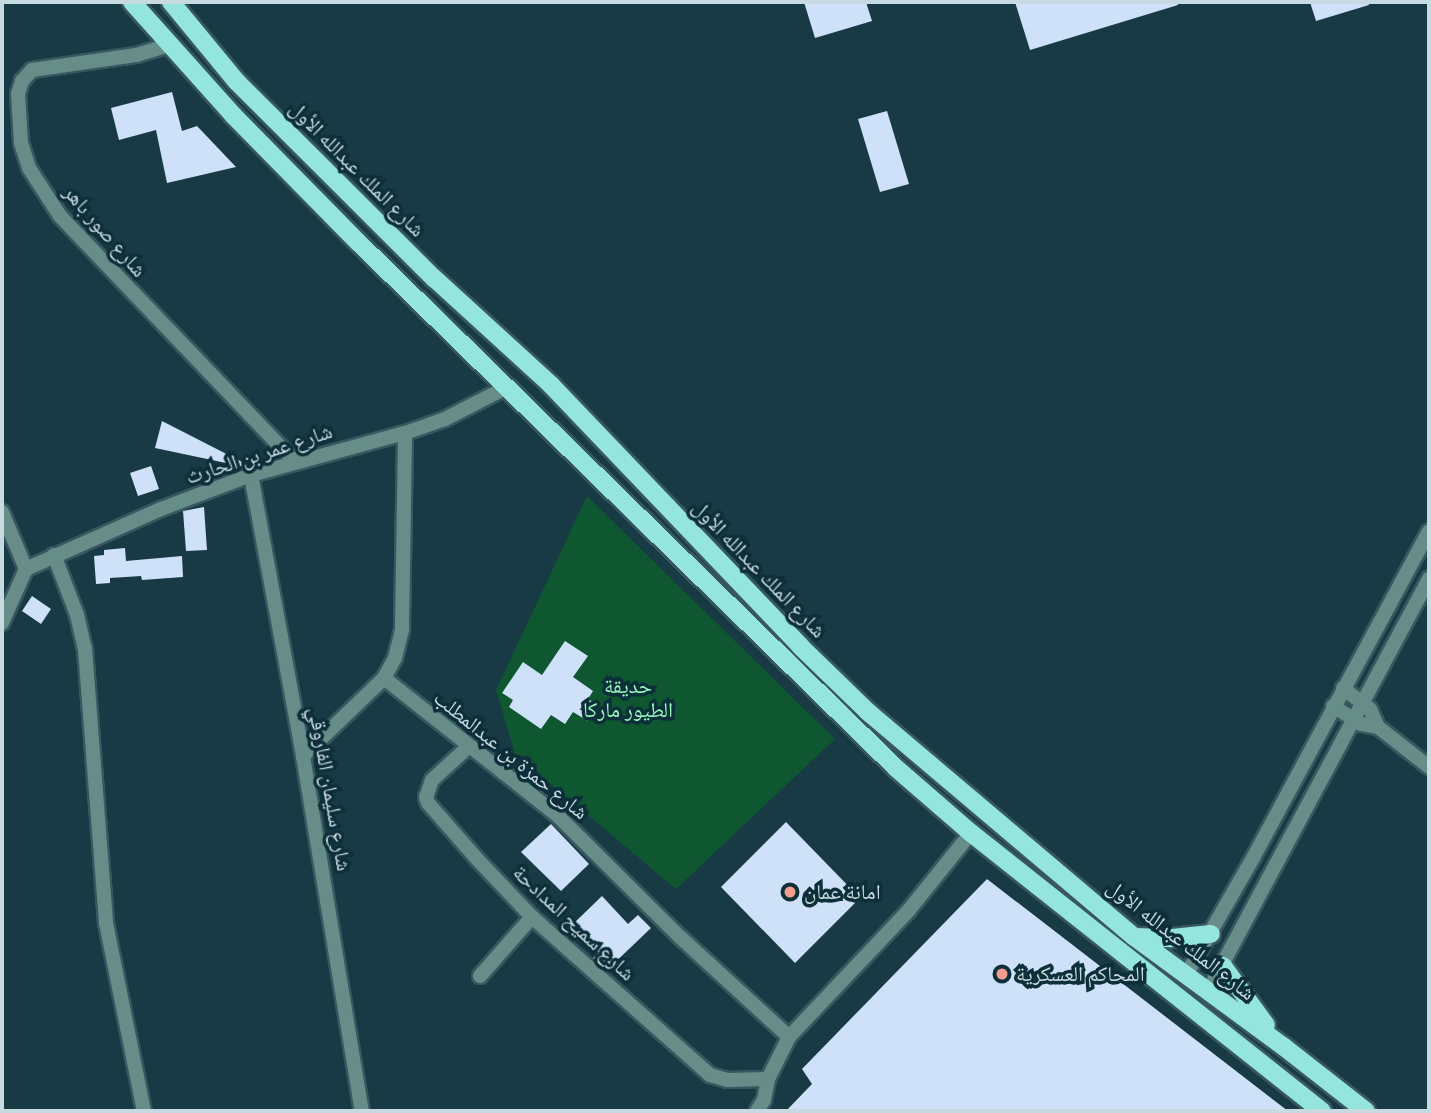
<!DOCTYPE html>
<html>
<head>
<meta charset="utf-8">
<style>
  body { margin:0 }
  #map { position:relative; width:1431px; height:1113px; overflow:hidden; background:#183a45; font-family:Signika,"Noto Naskh Arabic",sans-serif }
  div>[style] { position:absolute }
  .green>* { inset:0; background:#0e5731 }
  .building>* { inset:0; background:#cfe1f9 }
  .roads { filter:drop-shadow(2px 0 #385761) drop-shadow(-2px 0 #385761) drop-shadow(0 2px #385761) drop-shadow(0 -2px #385761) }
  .street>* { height:14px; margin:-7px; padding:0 7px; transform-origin:7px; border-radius:7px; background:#678d89 }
  .primary>* { height:18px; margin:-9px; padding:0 9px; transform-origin:9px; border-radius:9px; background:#94e5de }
  .dots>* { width:19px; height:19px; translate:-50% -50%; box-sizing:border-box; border:4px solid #0d2f3a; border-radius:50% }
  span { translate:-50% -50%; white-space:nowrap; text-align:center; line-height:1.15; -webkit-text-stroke:7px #0d2f3a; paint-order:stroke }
  .street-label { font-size:21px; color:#c8dae1 }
  .park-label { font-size:21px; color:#9bfabd }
  .poi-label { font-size:21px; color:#c8dae1 }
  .left { translate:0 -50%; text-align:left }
  .frame { position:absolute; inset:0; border:4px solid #c8dae1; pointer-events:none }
</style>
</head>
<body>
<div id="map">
  <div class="green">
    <div style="clip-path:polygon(587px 496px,835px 739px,676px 889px,515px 754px,496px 690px)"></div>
  </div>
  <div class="building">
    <div style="clip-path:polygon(804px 2px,866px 2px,872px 21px,815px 38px)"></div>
    <div style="clip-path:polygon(1015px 2px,1177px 2px,1178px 5px,1030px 50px)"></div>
    <div style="clip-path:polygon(1310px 2px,1368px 2px,1369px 5px,1316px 21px)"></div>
    <div style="clip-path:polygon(172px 92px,182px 131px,197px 126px,236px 167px,167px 183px,156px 130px,119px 140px,111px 108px)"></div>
    <div style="clip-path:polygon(887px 111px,909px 184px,880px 192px,858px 119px)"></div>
    <div style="clip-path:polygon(162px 421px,246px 464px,245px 467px,155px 448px)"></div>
    <div style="clip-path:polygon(151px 466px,159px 489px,138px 496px,130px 473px)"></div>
    <div style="clip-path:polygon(204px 507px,207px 550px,186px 551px,183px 511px)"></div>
    <div style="clip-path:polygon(125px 548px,126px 561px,182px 556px,183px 577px,142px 580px,141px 576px,110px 578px,110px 583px,96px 584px,94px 556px,104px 555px,104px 550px)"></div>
    <div style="clip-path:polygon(32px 596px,51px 609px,41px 624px,22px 611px)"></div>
    <div style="clip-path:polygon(565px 641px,588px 656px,573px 677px,593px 691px,588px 699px,598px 706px,588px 721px,573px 712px,565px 724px,551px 715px,541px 729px,509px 707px,513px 700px,502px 693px,523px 662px,542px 675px)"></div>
    <div style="clip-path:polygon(786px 822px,860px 898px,795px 963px,721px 887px)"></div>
    <div style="clip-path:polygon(551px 824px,589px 864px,561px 891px,521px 852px)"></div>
    <div style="clip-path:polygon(987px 879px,1288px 1111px,786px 1111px,812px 1084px,802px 1069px)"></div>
    <div style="clip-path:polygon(602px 896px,628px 924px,638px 915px,651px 928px,607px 970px,593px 958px,599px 953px,572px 925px)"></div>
  </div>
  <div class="roads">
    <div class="street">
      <div style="left:169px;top:45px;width:34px;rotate:163deg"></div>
      <div style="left:136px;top:55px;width:105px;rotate:171.8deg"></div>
      <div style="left:32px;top:70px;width:15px;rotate:132deg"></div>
      <div style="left:22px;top:81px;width:14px;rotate:107deg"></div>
      <div style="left:18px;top:94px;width:49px;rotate:86.5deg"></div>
      <div style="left:21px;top:143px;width:26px;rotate:72deg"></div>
      <div style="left:29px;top:168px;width:57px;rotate:57.1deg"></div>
      <div style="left:60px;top:216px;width:340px;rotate:46.3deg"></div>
      <div style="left:251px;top:475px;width:286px;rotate:79.5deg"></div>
      <div style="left:303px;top:756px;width:360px;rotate:80.6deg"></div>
      <div style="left:2px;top:512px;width:62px;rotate:67.2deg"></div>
      <div style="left:26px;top:569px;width:59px;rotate:114deg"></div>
      <div style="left:54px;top:555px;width:64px;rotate:69deg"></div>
      <div style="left:77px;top:615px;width:35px;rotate:77deg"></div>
      <div style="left:85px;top:649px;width:275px;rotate:85.6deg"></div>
      <div style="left:106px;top:923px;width:192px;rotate:78.6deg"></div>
      <div style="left:26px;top:569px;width:148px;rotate:-24deg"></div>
      <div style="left:161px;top:509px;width:96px;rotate:-20.7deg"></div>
      <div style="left:251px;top:475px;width:160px;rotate:-15.3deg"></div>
      <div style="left:405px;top:433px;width:42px;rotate:-19.3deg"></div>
      <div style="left:445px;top:419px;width:70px;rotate:-27.3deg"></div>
      <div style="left:384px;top:678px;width:221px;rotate:38.4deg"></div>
      <div style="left:557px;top:815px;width:173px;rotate:44.8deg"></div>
      <div style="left:680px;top:937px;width:148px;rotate:42.5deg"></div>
      <div style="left:1343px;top:688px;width:34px;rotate:38deg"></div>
      <div style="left:1370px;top:709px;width:20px;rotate:66deg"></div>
      <div style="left:1333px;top:706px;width:33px;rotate:33deg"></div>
      <div style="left:1361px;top:724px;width:17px;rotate:10deg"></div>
      <div style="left:1378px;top:727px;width:65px;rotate:38.1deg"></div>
      <div style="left:468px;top:747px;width:49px;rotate:137.5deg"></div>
      <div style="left:432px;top:780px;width:18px;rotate:109deg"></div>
      <div style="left:426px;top:797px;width:6px;rotate:72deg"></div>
      <div style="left:428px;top:803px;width:74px;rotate:48.8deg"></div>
      <div style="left:477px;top:859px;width:80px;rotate:46.5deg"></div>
      <div style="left:532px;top:917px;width:238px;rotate:41.6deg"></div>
      <div style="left:710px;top:1075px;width:18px;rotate:16deg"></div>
      <div style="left:727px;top:1080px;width:41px;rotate:-1.4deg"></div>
      <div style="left:303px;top:756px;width:112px;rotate:-43.9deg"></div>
      <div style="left:384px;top:678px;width:23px;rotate:-61deg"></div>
      <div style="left:395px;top:658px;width:30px;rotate:-76deg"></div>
      <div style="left:402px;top:629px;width:196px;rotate:-89.1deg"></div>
      <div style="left:1186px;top:975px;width:135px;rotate:-60.2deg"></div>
      <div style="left:1253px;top:858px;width:371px;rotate:-61.7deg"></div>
      <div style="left:480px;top:976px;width:79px;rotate:-48.6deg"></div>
      <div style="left:1208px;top:991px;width:468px;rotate:-61.8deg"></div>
      <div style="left:757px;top:1111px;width:13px;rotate:-58deg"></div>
      <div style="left:764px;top:1100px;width:21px;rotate:-79deg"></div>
      <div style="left:768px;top:1079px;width:47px;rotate:-63.4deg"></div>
      <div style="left:789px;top:1037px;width:175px;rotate:-46.6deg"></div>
      <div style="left:909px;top:910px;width:99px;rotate:-51.2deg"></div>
    </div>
    <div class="primary">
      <div style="left:132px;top:2px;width:153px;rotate:48.2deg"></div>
      <div style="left:234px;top:116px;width:178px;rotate:45.5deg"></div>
      <div style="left:359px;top:243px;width:751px;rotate:44.35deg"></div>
      <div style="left:896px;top:768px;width:99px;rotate:40.9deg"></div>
      <div style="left:971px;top:833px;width:448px;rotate:38.4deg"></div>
      <div style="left:171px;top:2px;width:104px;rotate:50.5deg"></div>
      <div style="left:237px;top:82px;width:279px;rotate:44.9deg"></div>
      <div style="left:435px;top:279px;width:157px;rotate:42.4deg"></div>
      <div style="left:551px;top:385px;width:361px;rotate:46.3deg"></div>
      <div style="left:800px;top:646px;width:95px;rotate:44.1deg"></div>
      <div style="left:868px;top:712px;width:347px;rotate:40.2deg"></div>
      <div style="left:1133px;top:936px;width:187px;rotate:36.3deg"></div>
      <div style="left:1284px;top:1047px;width:104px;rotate:38deg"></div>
      <div style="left:1135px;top:937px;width:37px;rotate:2deg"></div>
      <div style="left:1172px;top:938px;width:39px;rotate:-6deg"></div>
      <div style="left:1223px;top:966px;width:73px;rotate:53.9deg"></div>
    </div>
  </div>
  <div class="dots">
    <div style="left:790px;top:892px;background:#f49d8d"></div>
    <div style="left:1002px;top:974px;background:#f49d8d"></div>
  </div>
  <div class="street-label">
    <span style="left:357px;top:169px;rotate:45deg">شارع الملك عبدالله الأول</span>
    <span style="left:105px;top:231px;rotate:49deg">شارع صور باهر</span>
    <span style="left:259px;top:454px;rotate:-18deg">شارع عمر بن الحارث</span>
    <span style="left:759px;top:569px;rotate:46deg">شارع الملك عبدالله الأول</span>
    <span style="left:511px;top:755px;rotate:39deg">شارع حمزة بن عبدالمطلب</span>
    <span style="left:330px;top:789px;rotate:80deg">شارع سليمان الفاروقي</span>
    <span style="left:574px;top:923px;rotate:43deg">شارع سميح المدادحة</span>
    <span style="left:1181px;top:940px;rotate:38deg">شارع الملك عبدالله الأول</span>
  </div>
  <div class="park-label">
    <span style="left:628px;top:698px">حديقة<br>الطيور ماركا</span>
  </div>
  <div class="poi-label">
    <span class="left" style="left:804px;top:892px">امانة عمان</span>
    <span class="left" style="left:1016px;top:974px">المحاكم العسكرية</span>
  </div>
  <div class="frame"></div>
</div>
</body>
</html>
